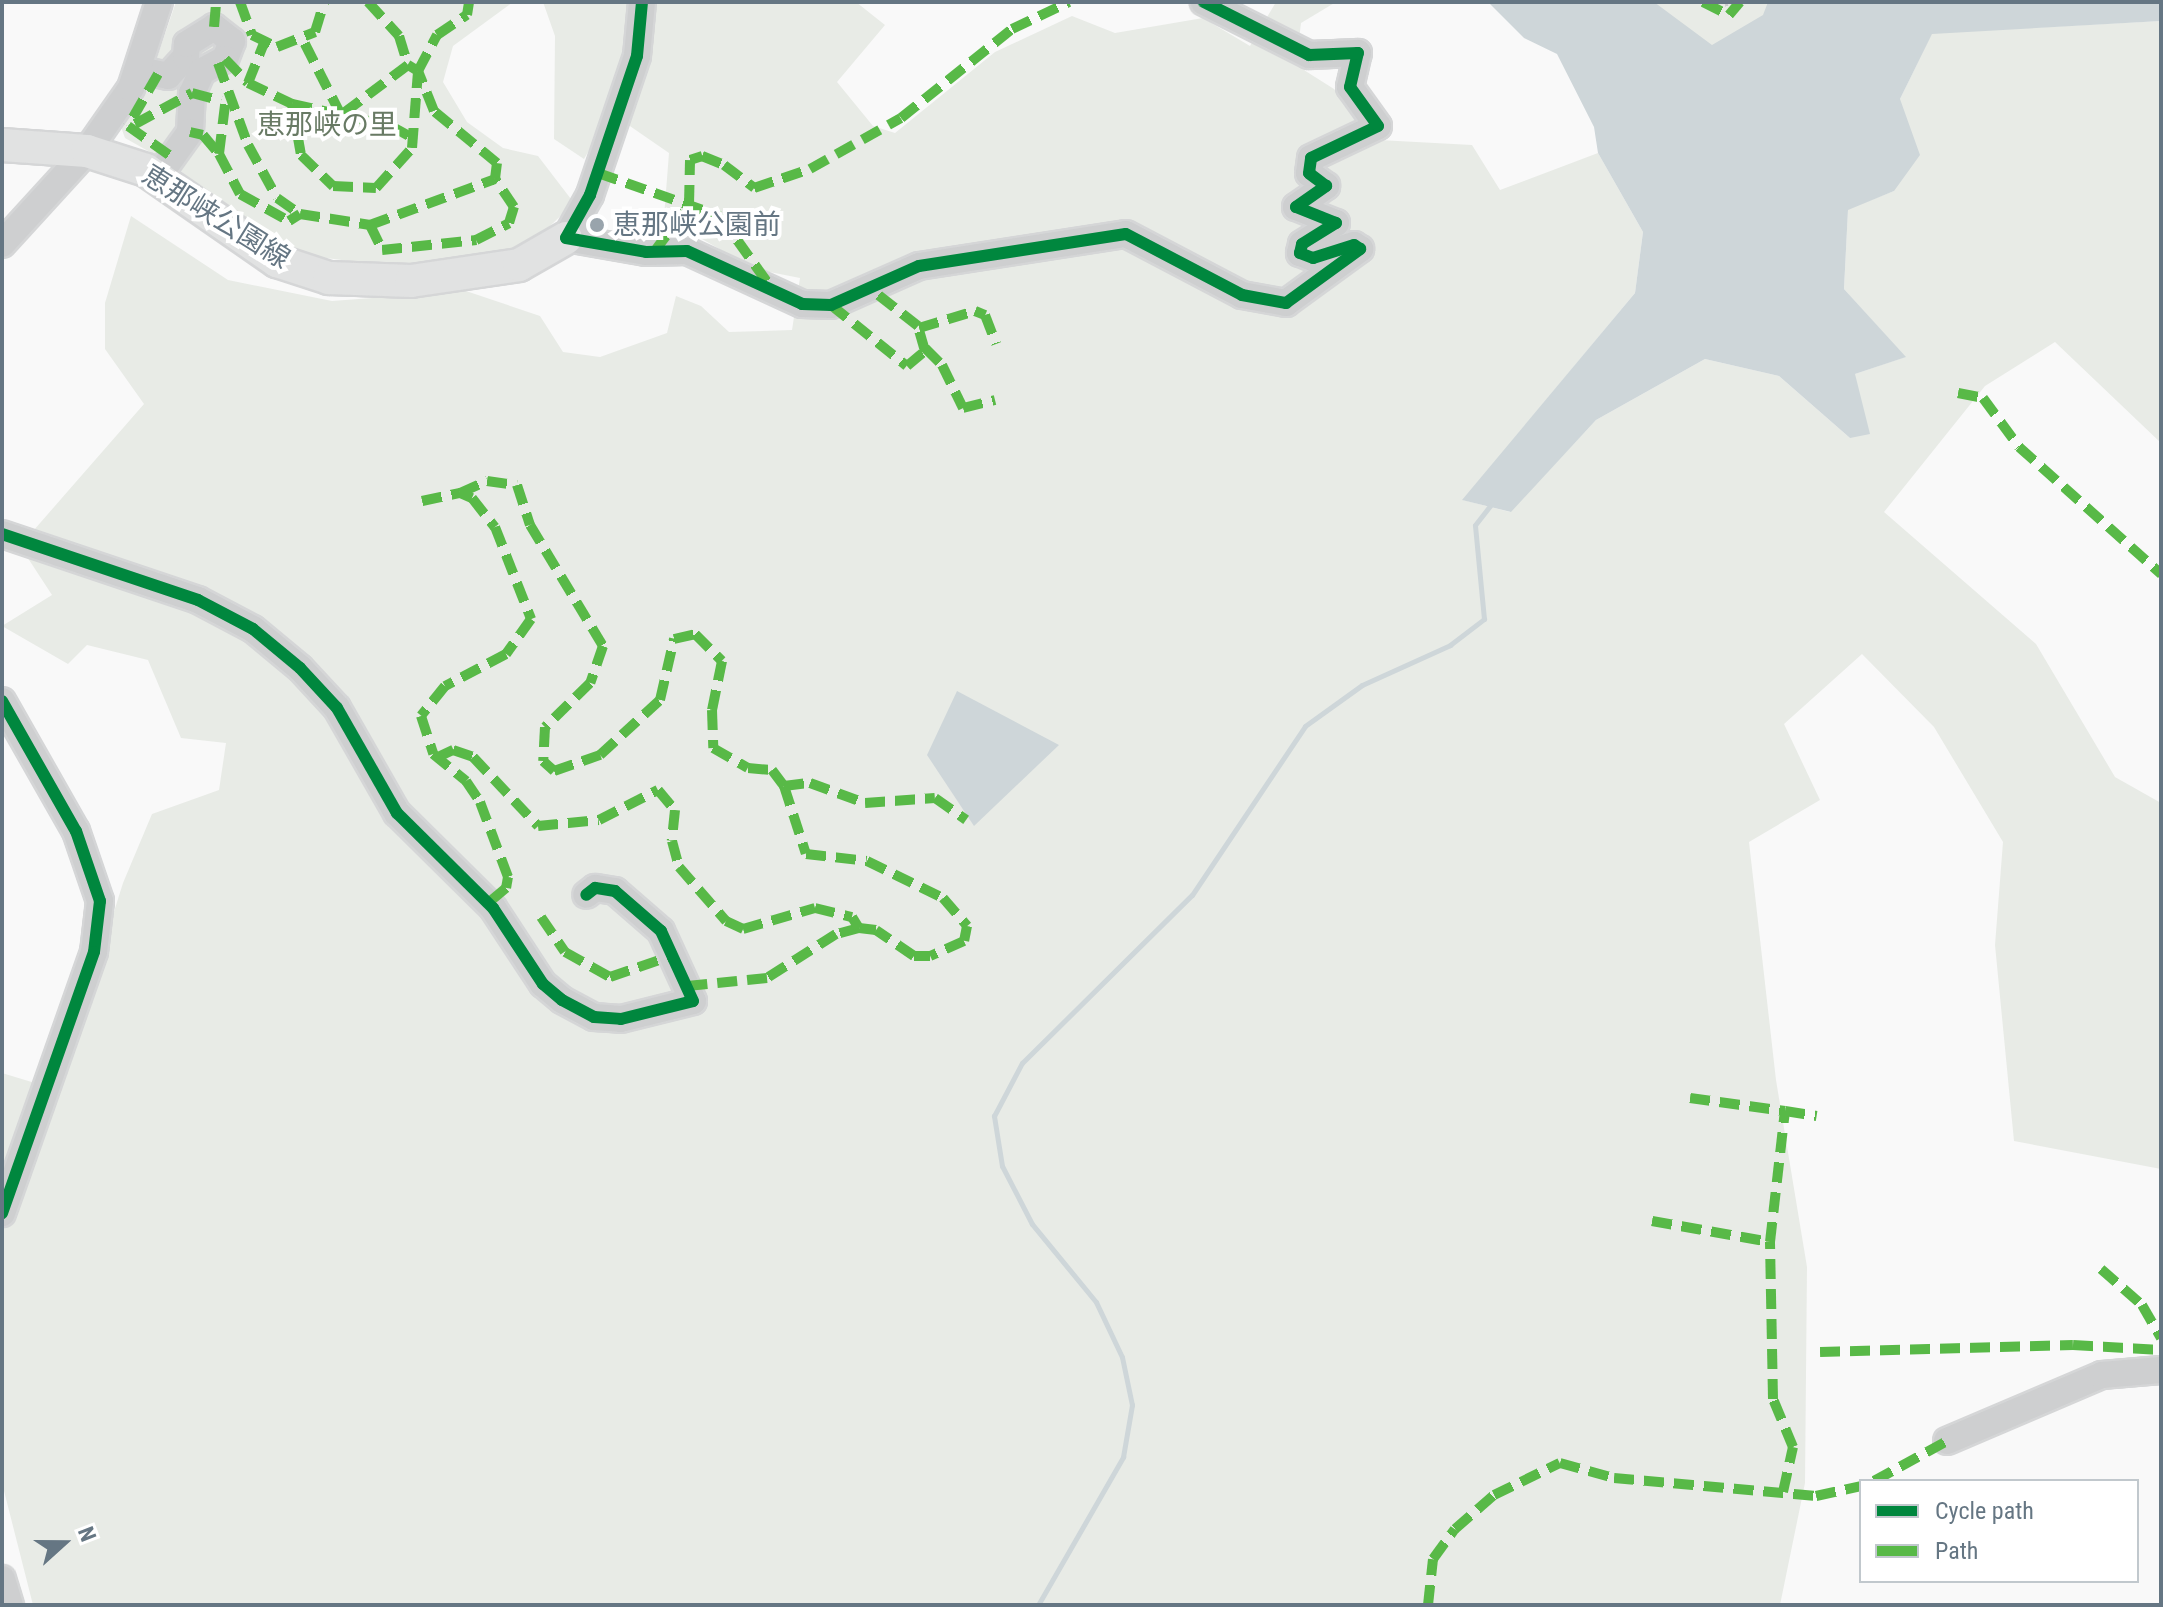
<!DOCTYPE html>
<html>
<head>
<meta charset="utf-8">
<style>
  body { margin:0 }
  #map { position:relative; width:2163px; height:1607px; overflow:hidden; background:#f9f9f9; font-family:"Roboto Condensed","Noto Sans JP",sans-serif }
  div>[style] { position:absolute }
  .green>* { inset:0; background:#e8ebe6 }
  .water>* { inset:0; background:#ced6d9 }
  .stream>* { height:5px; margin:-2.5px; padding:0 2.5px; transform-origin:2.5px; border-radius:2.5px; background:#ced6d9 }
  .path>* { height:3px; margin-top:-1.5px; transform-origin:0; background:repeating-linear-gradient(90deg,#cbcccd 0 4px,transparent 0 8px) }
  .roads { filter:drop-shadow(2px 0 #d5d6d7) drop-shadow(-2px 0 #d5d6d7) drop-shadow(0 2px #d5d6d7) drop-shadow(0 -2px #d5d6d7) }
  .minor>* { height:26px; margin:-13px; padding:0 13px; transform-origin:13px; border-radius:13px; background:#cecfd0 }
  .major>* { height:32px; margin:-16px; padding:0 16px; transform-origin:16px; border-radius:16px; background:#e1e2e2 }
  .quiet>* { height:10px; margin-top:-5px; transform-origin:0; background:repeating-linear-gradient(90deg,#58b947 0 20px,transparent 0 30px) }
  .cycleway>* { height:12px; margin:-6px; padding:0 6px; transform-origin:6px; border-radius:6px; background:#00873e }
  .dots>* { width:22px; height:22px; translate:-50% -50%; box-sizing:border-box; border:4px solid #fff; border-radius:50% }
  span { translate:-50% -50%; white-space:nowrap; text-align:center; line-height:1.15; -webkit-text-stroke:8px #fff; paint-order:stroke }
  .park-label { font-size:28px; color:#687a64 }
  .street-label { font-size:28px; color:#657683 }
  .poi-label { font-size:28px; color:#657683 }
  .left { translate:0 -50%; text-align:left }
  .frame { position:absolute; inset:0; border:4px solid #657683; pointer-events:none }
  .legend { position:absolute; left:1859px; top:1479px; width:280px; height:104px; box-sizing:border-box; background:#fff; border:2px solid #c1c8cd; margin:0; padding:10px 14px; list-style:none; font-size:24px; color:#657683 }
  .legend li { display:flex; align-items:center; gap:16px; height:40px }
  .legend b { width:40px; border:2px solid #c1c8cd }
  .north { position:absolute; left:24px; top:1503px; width:80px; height:80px; -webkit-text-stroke:6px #fff; paint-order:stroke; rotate:69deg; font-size:22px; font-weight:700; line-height:32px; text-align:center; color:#657683 }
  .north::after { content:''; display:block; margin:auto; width:28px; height:36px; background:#657683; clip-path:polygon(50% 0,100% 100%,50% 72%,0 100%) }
</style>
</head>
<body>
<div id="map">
  <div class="green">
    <div style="clip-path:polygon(176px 2px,513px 2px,453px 46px,443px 82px,467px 122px,503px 148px,538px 156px,574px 203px,526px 249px,395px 267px,311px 256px,246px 222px,173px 165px,125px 138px,121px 127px,144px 95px)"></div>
    <div style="clip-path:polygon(543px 2px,856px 2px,885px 25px,837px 82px,873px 126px,895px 133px,995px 52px,1072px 16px,1115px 33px,1203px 18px,1250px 46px,1276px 2px,1336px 2px,1301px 23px,1296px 65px,1334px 89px,1379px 140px,1472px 145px,1500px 190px,1598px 153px,1643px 232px,1635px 293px,1463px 500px,1510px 512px,1596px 420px,1705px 359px,1779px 376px,1850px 438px,1855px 374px,1905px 357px,1844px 289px,1848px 209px,1894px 191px,1900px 99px,1932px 33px,2161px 21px,2161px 443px,2055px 342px,1985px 386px,1884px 512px,2036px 644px,2115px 777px,2161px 803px,2161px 1169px,2014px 1141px,1995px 945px,2003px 842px,1934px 727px,1862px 654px,1784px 724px,1820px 800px,1749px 842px,1776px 1080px,1807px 1267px,1805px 1483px,1780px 1605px,33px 1605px,2px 1483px,2px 1073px,58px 1090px,123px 883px,152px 814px,219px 790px,226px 743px,181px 738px,148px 660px,87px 645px,68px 664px,2px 626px,52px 595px,20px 546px,144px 404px,105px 349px,105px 303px,131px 216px,228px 280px,332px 301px,466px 291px,540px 316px,563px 352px,600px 357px,667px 333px,676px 296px,701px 306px,729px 332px,792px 330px,800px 278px,754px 269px,664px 217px,669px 153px,611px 113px,584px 159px,554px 139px,555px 36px)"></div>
    <div style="clip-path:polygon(1619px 2px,1805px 2px,1710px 79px)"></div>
  </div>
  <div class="water">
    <div style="clip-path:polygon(1488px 2px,1654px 2px,1712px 45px,1763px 15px,1768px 2px,2161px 2px,2161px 21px,1932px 34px,1900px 99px,1920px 155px,1894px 191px,1848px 210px,1844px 289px,1906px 357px,1855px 374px,1870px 434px,1850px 438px,1779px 376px,1705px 359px,1596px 420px,1511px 512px,1462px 500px,1635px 293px,1643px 232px,1598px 153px,1594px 127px,1557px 54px,1524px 38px)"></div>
    <div style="clip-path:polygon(957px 691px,1059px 745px,974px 826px,927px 755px)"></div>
  </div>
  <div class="stream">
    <div style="left:1038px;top:1605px;width:171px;rotate:-60.1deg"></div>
    <div style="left:1123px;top:1457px;width:53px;rotate:-80.2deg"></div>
    <div style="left:1132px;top:1405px;width:49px;rotate:-101.8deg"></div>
    <div style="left:1122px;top:1357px;width:61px;rotate:-115.3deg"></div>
    <div style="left:1096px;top:1302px;width:101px;rotate:-129.4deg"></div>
    <div style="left:1032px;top:1224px;width:65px;rotate:-117.3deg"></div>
    <div style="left:1002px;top:1166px;width:51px;rotate:-99.1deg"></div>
    <div style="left:994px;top:1116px;width:60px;rotate:-62.2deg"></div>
    <div style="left:1022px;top:1063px;width:239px;rotate:-44.7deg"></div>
    <div style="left:1192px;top:895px;width:203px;rotate:-56.2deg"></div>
    <div style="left:1305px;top:726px;width:70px;rotate:-35.7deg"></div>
    <div style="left:1362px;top:685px;width:97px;rotate:-24.4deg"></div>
    <div style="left:1450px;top:645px;width:43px;rotate:-37.4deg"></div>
    <div style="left:1484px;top:619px;width:94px;rotate:-95.5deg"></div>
    <div style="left:1475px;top:525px;width:29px;rotate:-52deg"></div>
  </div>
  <div class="path">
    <div style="left:1726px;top:2px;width:13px;rotate:77deg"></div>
  </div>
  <div class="roads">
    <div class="minor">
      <div style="left:642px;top:2px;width:54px;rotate:95.3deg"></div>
      <div style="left:637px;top:56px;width:147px;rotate:108.7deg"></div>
      <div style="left:590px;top:195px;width:49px;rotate:119.2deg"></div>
      <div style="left:566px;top:238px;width:81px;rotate:9.9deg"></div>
      <div style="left:646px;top:252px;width:41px;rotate:-1.4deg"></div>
      <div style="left:687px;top:251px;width:127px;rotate:24.7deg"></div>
      <div style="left:802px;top:304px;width:29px;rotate:2deg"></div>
      <div style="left:831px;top:305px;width:96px;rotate:-23.9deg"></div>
      <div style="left:919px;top:266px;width:209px;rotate:-8.8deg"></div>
      <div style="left:1126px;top:234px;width:131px;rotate:27.7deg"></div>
      <div style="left:1242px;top:295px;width:45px;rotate:10.3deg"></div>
      <div style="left:1286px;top:303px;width:92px;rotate:-36.1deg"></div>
      <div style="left:1360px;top:249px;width:7px;rotate:-146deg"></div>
      <div style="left:1354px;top:245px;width:43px;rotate:162.4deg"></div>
      <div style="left:1313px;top:258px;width:14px;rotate:-159deg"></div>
      <div style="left:1300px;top:253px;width:9px;rotate:-77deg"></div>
      <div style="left:1302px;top:244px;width:40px;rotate:-32deg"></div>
      <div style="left:1336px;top:223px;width:43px;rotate:-158.2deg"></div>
      <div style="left:1296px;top:207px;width:37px;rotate:-35deg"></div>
      <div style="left:1326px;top:186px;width:21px;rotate:-143deg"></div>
      <div style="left:1309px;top:173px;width:15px;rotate:-82deg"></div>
      <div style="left:1311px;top:158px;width:74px;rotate:-25.5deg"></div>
      <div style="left:1378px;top:126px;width:48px;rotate:-125.7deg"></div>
      <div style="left:1350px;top:87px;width:35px;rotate:-77deg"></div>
      <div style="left:1358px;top:53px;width:49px;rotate:177.7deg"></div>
      <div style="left:1309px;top:55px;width:118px;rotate:-153.2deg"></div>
      <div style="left:140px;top:70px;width:29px;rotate:12deg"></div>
      <div style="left:168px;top:76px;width:26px;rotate:-47deg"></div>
      <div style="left:186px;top:57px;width:13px;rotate:-86deg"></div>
      <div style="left:187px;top:44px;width:32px;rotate:-32deg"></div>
      <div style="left:214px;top:27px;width:23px;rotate:38deg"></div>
      <div style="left:232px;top:41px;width:19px;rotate:111deg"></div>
      <div style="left:225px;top:59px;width:26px;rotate:152deg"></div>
      <div style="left:202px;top:71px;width:24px;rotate:114deg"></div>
      <div style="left:192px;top:93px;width:39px;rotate:93deg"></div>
      <div style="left:190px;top:132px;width:57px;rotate:125.7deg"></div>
      <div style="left:2px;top:244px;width:126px;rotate:-47.6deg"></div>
      <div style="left:87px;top:151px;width:77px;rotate:-55.1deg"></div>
      <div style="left:131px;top:88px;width:90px;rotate:-72deg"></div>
      <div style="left:2px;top:534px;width:207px;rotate:18.6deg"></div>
      <div style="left:198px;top:600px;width:62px;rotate:27.8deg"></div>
      <div style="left:253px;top:629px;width:61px;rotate:39.7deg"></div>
      <div style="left:300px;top:668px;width:54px;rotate:47.2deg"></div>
      <div style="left:337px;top:708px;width:121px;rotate:60.3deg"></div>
      <div style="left:397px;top:813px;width:135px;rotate:44.7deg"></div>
      <div style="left:493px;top:908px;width:91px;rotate:56.7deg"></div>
      <div style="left:543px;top:984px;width:25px;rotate:40deg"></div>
      <div style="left:562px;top:1000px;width:36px;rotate:28deg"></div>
      <div style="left:594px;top:1017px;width:27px;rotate:4deg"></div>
      <div style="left:621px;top:1019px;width:74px;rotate:-14deg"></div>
      <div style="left:693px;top:1001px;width:77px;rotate:-114.6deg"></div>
      <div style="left:661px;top:931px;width:61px;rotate:-139deg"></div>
      <div style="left:615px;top:891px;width:20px;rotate:-171deg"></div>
      <div style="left:595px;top:888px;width:11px;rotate:142deg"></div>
      <div style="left:2px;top:701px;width:150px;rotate:60.4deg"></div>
      <div style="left:76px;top:831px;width:74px;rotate:71.1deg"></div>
      <div style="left:100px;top:901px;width:51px;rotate:96.7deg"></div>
      <div style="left:94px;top:952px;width:277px;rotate:109.4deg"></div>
      <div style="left:1947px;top:1441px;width:168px;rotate:-23.1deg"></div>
      <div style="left:2102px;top:1375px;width:59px;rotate:-4.8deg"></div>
      <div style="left:2px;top:1579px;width:27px;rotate:73deg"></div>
    </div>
    <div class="major">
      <div style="left:2px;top:145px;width:85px;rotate:4deg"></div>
      <div style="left:87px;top:151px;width:62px;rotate:17.9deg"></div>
      <div style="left:146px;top:170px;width:160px;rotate:34.8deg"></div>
      <div style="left:277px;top:261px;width:55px;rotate:18.1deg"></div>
      <div style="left:329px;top:278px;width:82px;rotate:2.1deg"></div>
      <div style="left:411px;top:281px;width:109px;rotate:-8.4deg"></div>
      <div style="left:519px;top:265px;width:54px;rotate:-29.9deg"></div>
    </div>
  </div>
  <div class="quiet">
    <div style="left:240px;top:2px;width:35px;rotate:70deg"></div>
    <div style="left:252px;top:35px;width:28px;rotate:26deg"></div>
    <div style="left:277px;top:47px;width:41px;rotate:-21.5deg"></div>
    <div style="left:315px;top:32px;width:31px;rotate:-73deg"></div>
    <div style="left:368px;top:2px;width:46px;rotate:47.6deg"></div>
    <div style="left:399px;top:36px;width:30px;rotate:73deg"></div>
    <div style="left:1703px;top:2px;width:29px;rotate:27deg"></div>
    <div style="left:1729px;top:15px;width:17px;rotate:-50deg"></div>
    <div style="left:214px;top:27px;width:25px;rotate:-85deg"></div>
    <div style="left:225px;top:59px;width:33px;rotate:46deg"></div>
    <div style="left:248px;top:83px;width:49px;rotate:25.5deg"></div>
    <div style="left:292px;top:104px;width:52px;rotate:80deg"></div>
    <div style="left:301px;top:155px;width:45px;rotate:44.1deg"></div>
    <div style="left:333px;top:186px;width:43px;rotate:2.7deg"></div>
    <div style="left:376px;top:188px;width:54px;rotate:-48deg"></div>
    <div style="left:412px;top:148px;width:77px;rotate:-85.5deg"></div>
    <div style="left:418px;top:71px;width:12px;rotate:-149deg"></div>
    <div style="left:408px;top:65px;width:84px;rotate:143.3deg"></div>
    <div style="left:341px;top:115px;width:82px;rotate:-116.9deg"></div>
    <div style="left:218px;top:63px;width:87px;rotate:69.9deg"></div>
    <div style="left:248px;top:145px;width:60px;rotate:61.3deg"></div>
    <div style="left:277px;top:198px;width:28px;rotate:35deg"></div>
    <div style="left:300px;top:214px;width:71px;rotate:8.9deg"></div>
    <div style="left:370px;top:225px;width:133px;rotate:-20.2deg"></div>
    <div style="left:495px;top:179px;width:16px;rotate:-83deg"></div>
    <div style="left:497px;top:163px;width:82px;rotate:-140.5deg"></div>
    <div style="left:434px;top:111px;width:43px;rotate:-111.8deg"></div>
    <div style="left:418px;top:71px;width:41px;rotate:-62.2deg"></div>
    <div style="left:437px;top:35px;width:36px;rotate:-34deg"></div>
    <div style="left:467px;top:15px;width:13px;rotate:-81deg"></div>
    <div style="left:158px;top:74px;width:60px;rotate:120deg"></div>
    <div style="left:128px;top:126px;width:54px;rotate:35.2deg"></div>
    <div style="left:248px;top:83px;width:43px;rotate:-68.2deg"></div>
    <div style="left:292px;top:104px;width:101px;rotate:12.5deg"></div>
    <div style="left:391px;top:126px;width:25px;rotate:29deg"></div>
    <div style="left:135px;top:124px;width:65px;rotate:-28.5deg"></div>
    <div style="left:192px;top:93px;width:30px;rotate:15deg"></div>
    <div style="left:190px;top:132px;width:13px;rotate:13deg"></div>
    <div style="left:203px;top:135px;width:25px;rotate:50deg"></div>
    <div style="left:219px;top:154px;width:45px;rotate:62.3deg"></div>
    <div style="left:240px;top:194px;width:56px;rotate:28.9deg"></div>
    <div style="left:289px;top:221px;width:13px;rotate:-32deg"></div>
    <div style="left:219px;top:154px;width:57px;rotate:-83deg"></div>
    <div style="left:598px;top:173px;width:129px;rotate:19.4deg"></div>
    <div style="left:720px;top:216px;width:90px;rotate:54.5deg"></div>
    <div style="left:370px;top:225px;width:28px;rotate:64deg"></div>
    <div style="left:382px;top:250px;width:95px;rotate:-6.1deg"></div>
    <div style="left:476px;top:240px;width:37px;rotate:-27deg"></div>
    <div style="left:509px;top:223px;width:17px;rotate:-73deg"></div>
    <div style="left:514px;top:207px;width:34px;rotate:-124deg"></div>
    <div style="left:654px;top:252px;width:59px;rotate:-53.3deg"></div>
    <div style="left:689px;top:205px;width:45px;rotate:-88.7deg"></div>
    <div style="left:690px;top:160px;width:13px;rotate:-18deg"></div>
    <div style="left:702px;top:156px;width:24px;rotate:22deg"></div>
    <div style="left:724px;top:165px;width:38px;rotate:37deg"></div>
    <div style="left:754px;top:188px;width:59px;rotate:-18.7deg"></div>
    <div style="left:810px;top:169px;width:104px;rotate:-29.3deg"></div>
    <div style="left:901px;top:118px;width:142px;rotate:-38.7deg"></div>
    <div style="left:1012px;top:29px;width:63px;rotate:-25.3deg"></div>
    <div style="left:831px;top:305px;width:97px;rotate:38.8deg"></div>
    <div style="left:907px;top:366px;width:23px;rotate:-40deg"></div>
    <div style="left:925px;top:351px;width:26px;rotate:-106deg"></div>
    <div style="left:918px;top:326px;width:58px;rotate:-142deg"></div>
    <div style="left:919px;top:328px;width:59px;rotate:-16.9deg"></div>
    <div style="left:975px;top:311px;width:11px;rotate:22deg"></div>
    <div style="left:985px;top:315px;width:31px;rotate:69deg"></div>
    <div style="left:925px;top:348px;width:24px;rotate:45deg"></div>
    <div style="left:942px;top:365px;width:48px;rotate:64deg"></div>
    <div style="left:963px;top:408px;width:33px;rotate:-14deg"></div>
    <div style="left:1958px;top:393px;width:25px;rotate:11deg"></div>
    <div style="left:1983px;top:398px;width:61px;rotate:53.7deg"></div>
    <div style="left:2019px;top:447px;width:191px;rotate:41.8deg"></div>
    <div style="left:460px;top:493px;width:30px;rotate:-24deg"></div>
    <div style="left:487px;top:481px;width:30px;rotate:8deg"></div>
    <div style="left:517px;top:485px;width:42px;rotate:72deg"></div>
    <div style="left:530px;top:525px;width:141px;rotate:58.9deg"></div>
    <div style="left:603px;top:646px;width:39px;rotate:109deg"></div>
    <div style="left:590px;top:683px;width:63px;rotate:135.6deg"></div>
    <div style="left:545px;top:727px;width:34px;rotate:93deg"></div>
    <div style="left:543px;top:761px;width:15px;rotate:42deg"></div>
    <div style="left:554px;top:771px;width:49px;rotate:-19.2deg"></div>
    <div style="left:600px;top:755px;width:81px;rotate:-42.5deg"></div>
    <div style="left:660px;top:700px;width:63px;rotate:-77.1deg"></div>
    <div style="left:674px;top:639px;width:22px;rotate:-13deg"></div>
    <div style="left:695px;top:634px;width:38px;rotate:45deg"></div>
    <div style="left:722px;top:661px;width:50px;rotate:101.5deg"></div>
    <div style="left:712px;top:710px;width:38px;rotate:88deg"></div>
    <div style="left:713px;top:748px;width:40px;rotate:29.7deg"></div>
    <div style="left:748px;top:768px;width:24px;rotate:5deg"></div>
    <div style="left:772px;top:770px;width:20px;rotate:53deg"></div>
    <div style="left:784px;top:786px;width:71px;rotate:72.1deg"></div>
    <div style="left:806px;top:854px;width:61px;rotate:6.5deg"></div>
    <div style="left:867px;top:861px;width:85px;rotate:26deg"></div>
    <div style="left:943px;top:898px;width:37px;rotate:49deg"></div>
    <div style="left:967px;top:926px;width:15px;rotate:101deg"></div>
    <div style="left:964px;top:941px;width:37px;rotate:156deg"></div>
    <div style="left:930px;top:956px;width:16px;rotate:180deg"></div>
    <div style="left:914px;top:956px;width:46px;rotate:-145.6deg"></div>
    <div style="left:876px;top:930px;width:17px;rotate:-173deg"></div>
    <div style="left:859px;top:928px;width:24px;rotate:165deg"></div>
    <div style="left:836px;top:934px;width:82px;rotate:147.5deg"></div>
    <div style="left:767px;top:978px;width:80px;rotate:174.3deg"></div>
    <div style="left:422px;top:501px;width:39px;rotate:-12deg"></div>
    <div style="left:460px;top:493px;width:13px;rotate:23deg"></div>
    <div style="left:472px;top:498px;width:37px;rotate:52deg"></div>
    <div style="left:495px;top:527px;width:99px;rotate:68.6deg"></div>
    <div style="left:531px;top:619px;width:43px;rotate:125.5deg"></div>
    <div style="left:506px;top:654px;width:69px;rotate:152.3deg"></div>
    <div style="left:445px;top:686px;width:38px;rotate:129deg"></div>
    <div style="left:421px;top:716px;width:40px;rotate:72deg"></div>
    <div style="left:433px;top:754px;width:43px;rotate:39.3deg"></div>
    <div style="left:466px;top:781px;width:25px;rotate:56deg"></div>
    <div style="left:480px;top:802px;width:80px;rotate:69.5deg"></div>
    <div style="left:508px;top:877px;width:11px;rotate:100deg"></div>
    <div style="left:506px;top:888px;width:23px;rotate:140deg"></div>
    <div style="left:438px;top:757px;width:17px;rotate:-25deg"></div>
    <div style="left:453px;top:750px;width:21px;rotate:19deg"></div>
    <div style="left:473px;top:757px;width:95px;rotate:46.7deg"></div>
    <div style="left:538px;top:826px;width:61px;rotate:-5.6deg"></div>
    <div style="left:599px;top:820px;width:66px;rotate:-27deg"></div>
    <div style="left:658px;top:790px;width:26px;rotate:50deg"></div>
    <div style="left:675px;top:810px;width:31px;rotate:96deg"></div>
    <div style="left:672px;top:841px;width:27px;rotate:75deg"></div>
    <div style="left:679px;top:867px;width:72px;rotate:49deg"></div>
    <div style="left:726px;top:921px;width:19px;rotate:25deg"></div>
    <div style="left:743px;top:929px;width:75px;rotate:-16.3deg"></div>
    <div style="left:815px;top:908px;width:38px;rotate:14deg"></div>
    <div style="left:852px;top:917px;width:13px;rotate:58deg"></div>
    <div style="left:784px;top:786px;width:26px;rotate:-7deg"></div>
    <div style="left:810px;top:783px;width:59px;rotate:20deg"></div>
    <div style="left:865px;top:803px;width:70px;rotate:-4.1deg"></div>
    <div style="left:935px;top:798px;width:38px;rotate:35deg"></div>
    <div style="left:541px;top:917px;width:42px;rotate:55.6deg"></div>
    <div style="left:565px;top:952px;width:51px;rotate:29.1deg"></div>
    <div style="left:610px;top:977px;width:68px;rotate:-19deg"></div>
    <div style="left:1690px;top:1098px;width:96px;rotate:7.8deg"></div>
    <div style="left:1652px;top:1221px;width:120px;rotate:10.1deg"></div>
    <div style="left:2101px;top:1269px;width:55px;rotate:41.3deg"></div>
    <div style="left:2142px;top:1305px;width:38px;rotate:60deg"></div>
    <div style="left:1820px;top:1352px;width:253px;rotate:-1.6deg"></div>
    <div style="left:2073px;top:1345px;width:88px;rotate:3.3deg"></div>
    <div style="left:1874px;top:1481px;width:83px;rotate:-28.7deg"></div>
    <div style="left:1783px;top:1492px;width:46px;rotate:-77.5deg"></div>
    <div style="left:1793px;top:1447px;width:52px;rotate:-112.6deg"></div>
    <div style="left:1773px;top:1399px;width:157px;rotate:-91.1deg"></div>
    <div style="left:1770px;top:1242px;width:132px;rotate:-83.5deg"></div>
    <div style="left:1785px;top:1111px;width:32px;rotate:9deg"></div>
    <div style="left:1428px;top:1605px;width:46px;rotate:-83.8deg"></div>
    <div style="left:1433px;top:1559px;width:37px;rotate:-54deg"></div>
    <div style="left:1455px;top:1529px;width:52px;rotate:-41.1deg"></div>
    <div style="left:1494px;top:1495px;width:73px;rotate:-25.9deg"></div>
    <div style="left:1560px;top:1463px;width:56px;rotate:15.5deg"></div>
    <div style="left:1614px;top:1478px;width:203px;rotate:5.1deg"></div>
    <div style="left:1816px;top:1496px;width:46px;rotate:-12.5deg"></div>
  </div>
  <div class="cycleway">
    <div style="left:642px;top:2px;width:54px;rotate:95.3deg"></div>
    <div style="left:637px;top:56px;width:147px;rotate:108.7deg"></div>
    <div style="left:590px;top:195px;width:49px;rotate:119.2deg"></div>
    <div style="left:566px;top:238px;width:81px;rotate:9.9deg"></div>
    <div style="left:646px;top:252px;width:41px;rotate:-1.4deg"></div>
    <div style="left:687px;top:251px;width:127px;rotate:24.7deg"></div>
    <div style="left:802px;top:304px;width:29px;rotate:2deg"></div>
    <div style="left:831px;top:305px;width:96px;rotate:-23.9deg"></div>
    <div style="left:919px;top:266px;width:209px;rotate:-8.8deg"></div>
    <div style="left:1126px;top:234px;width:131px;rotate:27.7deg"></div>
    <div style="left:1242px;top:295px;width:45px;rotate:10.3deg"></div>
    <div style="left:1286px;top:303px;width:92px;rotate:-36.1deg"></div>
    <div style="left:1360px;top:249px;width:7px;rotate:-146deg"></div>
    <div style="left:1354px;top:245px;width:43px;rotate:162.4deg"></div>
    <div style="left:1313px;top:258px;width:14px;rotate:-159deg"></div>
    <div style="left:1300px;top:253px;width:9px;rotate:-77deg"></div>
    <div style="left:1302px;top:244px;width:40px;rotate:-32deg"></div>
    <div style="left:1336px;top:223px;width:43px;rotate:-158.2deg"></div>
    <div style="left:1296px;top:207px;width:37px;rotate:-35deg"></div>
    <div style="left:1326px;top:186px;width:21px;rotate:-143deg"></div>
    <div style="left:1309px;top:173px;width:15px;rotate:-82deg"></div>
    <div style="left:1311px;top:158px;width:74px;rotate:-25.5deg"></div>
    <div style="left:1378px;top:126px;width:48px;rotate:-125.7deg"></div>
    <div style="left:1350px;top:87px;width:35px;rotate:-77deg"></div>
    <div style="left:1358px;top:53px;width:49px;rotate:177.7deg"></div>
    <div style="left:1309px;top:55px;width:118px;rotate:-153.2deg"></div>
    <div style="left:2px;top:534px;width:207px;rotate:18.6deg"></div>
    <div style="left:198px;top:600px;width:62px;rotate:27.8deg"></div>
    <div style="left:253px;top:629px;width:61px;rotate:39.7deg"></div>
    <div style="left:300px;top:668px;width:54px;rotate:47.2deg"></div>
    <div style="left:337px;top:708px;width:121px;rotate:60.3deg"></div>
    <div style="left:397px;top:813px;width:135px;rotate:44.7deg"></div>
    <div style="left:493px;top:908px;width:91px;rotate:56.7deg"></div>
    <div style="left:543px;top:984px;width:25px;rotate:40deg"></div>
    <div style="left:562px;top:1000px;width:36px;rotate:28deg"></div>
    <div style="left:594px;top:1017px;width:27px;rotate:4deg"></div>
    <div style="left:621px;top:1019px;width:74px;rotate:-14deg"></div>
    <div style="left:693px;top:1001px;width:77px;rotate:-114.6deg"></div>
    <div style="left:661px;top:931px;width:61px;rotate:-139deg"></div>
    <div style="left:615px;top:891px;width:20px;rotate:-171deg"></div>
    <div style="left:595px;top:888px;width:11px;rotate:142deg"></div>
    <div style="left:2px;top:701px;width:150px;rotate:60.4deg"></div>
    <div style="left:76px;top:831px;width:74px;rotate:71.1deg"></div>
    <div style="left:100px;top:901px;width:51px;rotate:96.7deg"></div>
    <div style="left:94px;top:952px;width:277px;rotate:109.4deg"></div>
  </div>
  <div class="dots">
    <div style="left:597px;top:225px;background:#99a4ac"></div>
  </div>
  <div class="park-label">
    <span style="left:327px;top:125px">恵那峡の里</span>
  </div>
  <div class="street-label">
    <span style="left:216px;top:217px;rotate:32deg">恵那峡公園線</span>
  </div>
  <div class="poi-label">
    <span class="left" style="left:613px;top:225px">恵那峡公園前</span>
  </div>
  <div class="frame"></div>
  <ul class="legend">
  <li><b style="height:10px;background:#00873e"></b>Cycle path</li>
  <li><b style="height:10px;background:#58b947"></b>Path</li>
  </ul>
  <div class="north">N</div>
</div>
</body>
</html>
